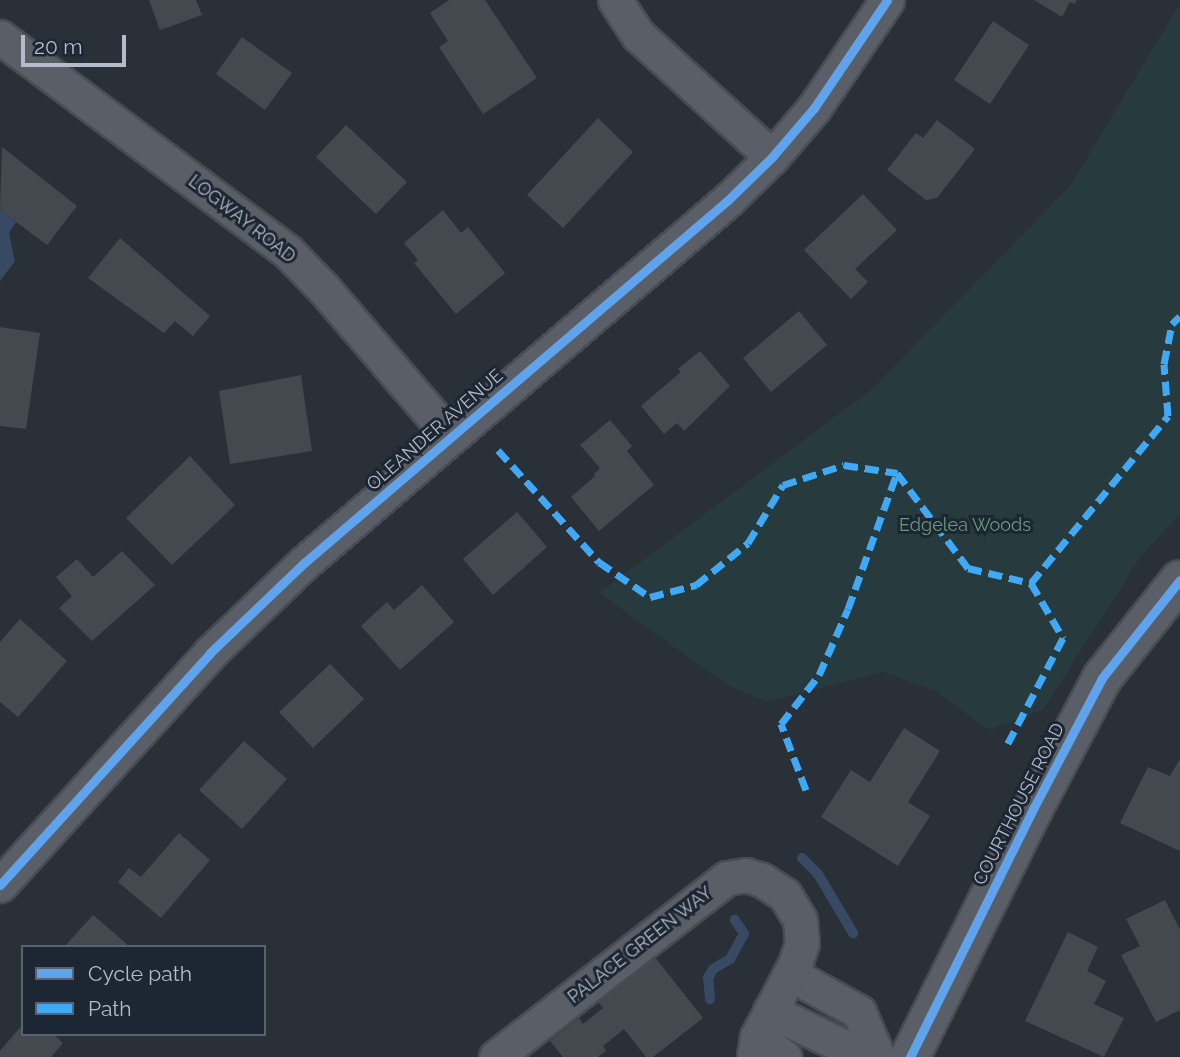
<!DOCTYPE html>
<html>
<head>
<meta charset="utf-8">
<style>
  body { margin:0 }
  #map { position:relative; width:1180px; height:1057px; overflow:hidden; background:#2a3038; font-family:Raleway,sans-serif }
  div>[style] { position:absolute }
  .green>* { inset:0; background:#273a3e }
  .water>* { inset:0; background:#384963 }
  .stream>* { height:10px; margin:-5px; padding:0 5px; transform-origin:5px; border-radius:5px; background:#384963 }
  .building>* { inset:0; background:#444950 }
  .roads { filter:drop-shadow(2px 0 #484c53) drop-shadow(-2px 0 #484c53) drop-shadow(0 2px #484c53) drop-shadow(0 -2px #484c53) }
  .minor>* { height:33px; margin:-16.5px; padding:0 16.5px; transform-origin:16.5px; border-radius:16.5px; background:#5a5e66 }
  .tertiary>* { height:38px; margin:-19px; padding:0 19px; transform-origin:19px; border-radius:19px; background:#5a5e66 }
  .quiet>* { height:7px; margin-top:-3.5px; transform-origin:0; background:repeating-linear-gradient(90deg,#3fa9f5 0 14px,transparent 0 21px) }
  .cycleway>* { height:9px; margin:-4.5px; padding:0 4.5px; transform-origin:4.5px; border-radius:4.5px; background:#60a3ed }
  span { translate:-50% -50%; white-space:nowrap; text-align:center; line-height:1.15; -webkit-text-stroke:6px #1d2633; paint-order:stroke }
  .street-label { font-size:18px; color:#b4bcc9 }
  .park-label { font-size:18px; color:#6b9a76 }
  .legend { position:absolute; left:21px; top:945px; width:245px; height:91px; box-sizing:border-box; background:#1d2633; border:2px solid #59626f; margin:0; padding:9px 12px; list-style:none; font-size:21px; color:#b4bcc9 }
  .legend li { display:flex; align-items:center; gap:14px; height:35px }
  .legend b { width:35px; border:2px solid #59626f }
  .scale { position:absolute; left:21px; top:35px; width:105px; height:32px; box-sizing:border-box; border:4px solid #b4bcc9; border-top:0; padding-left:9px; font-size:21px; line-height:24px; white-space:nowrap; color:#b4bcc9; -webkit-text-stroke:5px #1d2633; paint-order:stroke }
</style>
</head>
<body>
<div id="map">
  <div class="green">
    <div style="clip-path:polygon(1180px 4px,1180px 514px,1141px 556px,1043px 710px,989px 730px,934px 690px,882px 672px,767px 702px,729px 686px,599px 593px,872px 389px,1069px 187px)"></div>
  </div>
  <div class="water">
    <div style="clip-path:polygon(0 210px,16px 222px,9px 233px,15px 261px,0 281px)"></div>
  </div>
  <div class="stream">
    <div style="left:802px;top:858px;width:23px;rotate:45deg"></div>
    <div style="left:818px;top:874px;width:69px;rotate:59.3deg"></div>
    <div style="left:710px;top:999px;width:21px;rotate:-95deg"></div>
    <div style="left:708px;top:978px;width:10px;rotate:-61deg"></div>
    <div style="left:713px;top:969px;width:20px;rotate:-30deg"></div>
    <div style="left:730px;top:959px;width:29px;rotate:-61deg"></div>
    <div style="left:744px;top:934px;width:17px;rotate:-123deg"></div>
  </div>
  <div class="building">
    <div style="clip-path:polygon(149px 0,196px 0,202px 15px,160px 30px)"></div>
    <div style="clip-path:polygon(449px 0,485px 0,537px 78px,483px 114px,439px 47px,448px 41px,430px 13px)"></div>
    <div style="clip-path:polygon(1034px 0,1077px 0,1074px 4px,1070px 2px,1062px 17px)"></div>
    <div style="clip-path:polygon(993px 21px,1029px 45px,990px 104px,954px 80px)"></div>
    <div style="clip-path:polygon(242px 37px,292px 73px,265px 110px,216px 74px)"></div>
    <div style="clip-path:polygon(598px 118px,633px 152px,563px 228px,527px 195px)"></div>
    <div style="clip-path:polygon(937px 120px,975px 149px,937px 198px,926px 200px,887px 170px,916px 133px,923px 138px)"></div>
    <div style="clip-path:polygon(346px 125px,407px 182px,376px 214px,316px 157px)"></div>
    <div style="clip-path:polygon(2px 147px,77px 206px,47px 245px,0 210px)"></div>
    <div style="clip-path:polygon(863px 194px,897px 230px,855px 269px,868px 282px,851px 299px,804px 250px)"></div>
    <div style="clip-path:polygon(443px 210px,461px 233px,468px 227px,505px 273px,456px 314px,414px 263px,418px 260px,404px 243px)"></div>
    <div style="clip-path:polygon(120px 238px,210px 316px,193px 336px,175px 321px,164px 333px,88px 278px)"></div>
    <div style="clip-path:polygon(799px 311px,827px 345px,771px 392px,743px 358px)"></div>
    <div style="clip-path:polygon(0 327px,40px 333px,26px 429px,0 426px)"></div>
    <div style="clip-path:polygon(700px 351px,730px 386px,684px 431px,677px 423px,664px 434px,641px 406px,681px 372px,678px 369px)"></div>
    <div style="clip-path:polygon(301px 375px,312px 451px,230px 464px,219px 391px)"></div>
    <div style="clip-path:polygon(610px 420px,632px 446px,627px 451px,654px 485px,599px 531px,571px 497px,595px 476px,594px 474px,600px 468px,580px 445px)"></div>
    <div style="clip-path:polygon(190px 456px,235px 505px,172px 565px,126px 518px)"></div>
    <div style="clip-path:polygon(517px 512px,547px 547px,493px 595px,463px 559px)"></div>
    <div style="clip-path:polygon(122px 551px,155px 585px,92px 641px,59px 608px,72px 596px,56px 577px,77px 559px,93px 577px)"></div>
    <div style="clip-path:polygon(422px 585px,454px 622px,400px 670px,361px 626px,387px 602px,394px 610px)"></div>
    <div style="clip-path:polygon(20px 619px,67px 661px,18px 717px,0 702px,0 642px)"></div>
    <div style="clip-path:polygon(330px 664px,364px 699px,313px 748px,279px 712px)"></div>
    <div style="clip-path:polygon(904px 728px,940px 751px,908px 802px,930px 816px,898px 866px,821px 817px,851px 770px,870px 782px)"></div>
    <div style="clip-path:polygon(244px 741px,287px 779px,242px 829px,199px 790px)"></div>
    <div style="clip-path:polygon(1180px 759px,1180px 851px,1120px 823px,1148px 767px,1170px 776px)"></div>
    <div style="clip-path:polygon(179px 833px,210px 860px,161px 918px,118px 882px,129px 868px,141px 877px)"></div>
    <div style="clip-path:polygon(1165px 900px,1180px 930px,1180px 1010px,1156px 1022px,1121px 955px,1140px 946px,1126px 919px)"></div>
    <div style="clip-path:polygon(93px 915px,127px 944px,125px 947px,64px 947px)"></div>
    <div style="clip-path:polygon(1068px 932px,1098px 947px,1087px 971px,1106px 981px,1094px 1004px,1124px 1018px,1104px 1057px,1025px 1021px)"></div>
    <div style="clip-path:polygon(654px 956px,703px 1018px,653px 1057px,646px 1057px,624px 1029px,603px 1046px,606px 1051px,598px 1057px,563px 1057px,550px 1041px,579px 1018px,583px 1024px,603px 1008px,597px 1001px)"></div>
    <div style="clip-path:polygon(23px 1024px,23px 1034px,53px 1034px,63px 1043px,51px 1057px,0 1057px,0 1051px)"></div>
  </div>
  <div class="roads">
    <div class="minor">
      <div style="left:615px;top:0;width:42px;rotate:56.7deg"></div>
      <div style="left:638px;top:35px;width:181px;rotate:42.3deg"></div>
      <div style="left:0;top:37px;width:359px;rotate:36.7deg"></div>
      <div style="left:288px;top:252px;width:52px;rotate:45.8deg"></div>
      <div style="left:324px;top:289px;width:195px;rotate:49.4deg"></div>
      <div style="left:0;top:885px;width:313px;rotate:-47.8deg"></div>
      <div style="left:210px;top:653px;width:130px;rotate:-43.8deg"></div>
      <div style="left:304px;top:563px;width:558px;rotate:-40.57deg"></div>
      <div style="left:728px;top:200px;width:62px;rotate:-44.3deg"></div>
      <div style="left:772px;top:157px;width:65px;rotate:-49.4deg"></div>
      <div style="left:814px;top:108px;width:130px;rotate:-55.9deg"></div>
      <div style="left:790px;top:974px;width:79px;rotate:28.8deg"></div>
      <div style="left:859px;top:1012px;width:49px;rotate:67.1deg"></div>
      <div style="left:770px;top:1011px;width:83px;rotate:25.6deg"></div>
      <div style="left:845px;top:1047px;width:15px;rotate:42deg"></div>
      <div style="left:757px;top:1037px;width:34px;rotate:36deg"></div>
      <div style="left:496px;top:1057px;width:292px;rotate:-37.8deg"></div>
      <div style="left:727px;top:878px;width:19px;rotate:-9deg"></div>
      <div style="left:746px;top:875px;width:17px;rotate:17deg"></div>
      <div style="left:762px;top:880px;width:27px;rotate:33deg"></div>
      <div style="left:785px;top:895px;width:29px;rotate:59deg"></div>
      <div style="left:800px;top:920px;width:23px;rotate:85deg"></div>
      <div style="left:802px;top:943px;width:20px;rotate:108deg"></div>
      <div style="left:796px;top:962px;width:85px;rotate:117.5deg"></div>
      <div style="left:757px;top:1037px;width:20px;rotate:99deg"></div>
    </div>
    <div class="tertiary">
      <div style="left:910px;top:1057px;width:277px;rotate:-63.6deg"></div>
      <div style="left:1033px;top:809px;width:148px;rotate:-62.2deg"></div>
      <div style="left:1102px;top:678px;width:125px;rotate:-51.5deg"></div>
    </div>
  </div>
  <div class="quiet">
    <div style="left:498px;top:450px;width:151px;rotate:48deg"></div>
    <div style="left:599px;top:562px;width:62px;rotate:34.5deg"></div>
    <div style="left:650px;top:597px;width:48px;rotate:-14.6deg"></div>
    <div style="left:696px;top:585px;width:67px;rotate:-38.9deg"></div>
    <div style="left:748px;top:543px;width:68px;rotate:-58.9deg"></div>
    <div style="left:783px;top:485px;width:64px;rotate:-18.2deg"></div>
    <div style="left:844px;top:465px;width:54px;rotate:8.6deg"></div>
    <div style="left:897px;top:473px;width:119px;rotate:53.2deg"></div>
    <div style="left:968px;top:568px;width:65px;rotate:13.4deg"></div>
    <div style="left:1031px;top:583px;width:64px;rotate:59.8deg"></div>
    <div style="left:1063px;top:638px;width:121px;rotate:117.6deg"></div>
    <div style="left:1031px;top:583px;width:216px;rotate:-50.6deg"></div>
    <div style="left:1168px;top:416px;width:52px;rotate:-94.4deg"></div>
    <div style="left:1164px;top:364px;width:41px;rotate:-78.7deg"></div>
    <div style="left:1172px;top:324px;width:11px;rotate:-45deg"></div>
    <div style="left:806px;top:790px;width:71px;rotate:-110.7deg"></div>
    <div style="left:781px;top:724px;width:62px;rotate:-52.2deg"></div>
    <div style="left:819px;top:675px;width:72px;rotate:-66.3deg"></div>
    <div style="left:848px;top:609px;width:145px;rotate:-70.2deg"></div>
  </div>
  <div class="cycleway">
    <div style="left:0;top:885px;width:313px;rotate:-47.8deg"></div>
    <div style="left:210px;top:653px;width:130px;rotate:-43.8deg"></div>
    <div style="left:304px;top:563px;width:558px;rotate:-40.57deg"></div>
    <div style="left:728px;top:200px;width:62px;rotate:-44.3deg"></div>
    <div style="left:772px;top:157px;width:65px;rotate:-49.4deg"></div>
    <div style="left:814px;top:108px;width:130px;rotate:-55.9deg"></div>
    <div style="left:910px;top:1057px;width:277px;rotate:-63.6deg"></div>
    <div style="left:1033px;top:809px;width:148px;rotate:-62.2deg"></div>
    <div style="left:1102px;top:678px;width:125px;rotate:-51.5deg"></div>
  </div>
  <div class="street-label">
    <span style="left:242px;top:219px;rotate:38deg">LOGWAY ROAD</span>
    <span style="left:435px;top:430px;rotate:-41deg">OLEANDER AVENUE</span>
    <span style="left:1019px;top:804px;rotate:-63deg">COURTHOUSE ROAD</span>
    <span style="left:640px;top:945px;rotate:-38deg">PALACE GREEN WAY</span>
  </div>
  <div class="park-label">
    <span style="left:965px;top:525px">Edgelea Woods</span>
  </div>
  <ul class="legend">
  <li><b style="height:9px;background:#60a3ed"></b>Cycle path</li>
  <li><b style="height:9px;background:#3fa9f5"></b>Path</li>
  </ul>
  <div class="scale">20 m</div>
</div>
</body>
</html>
